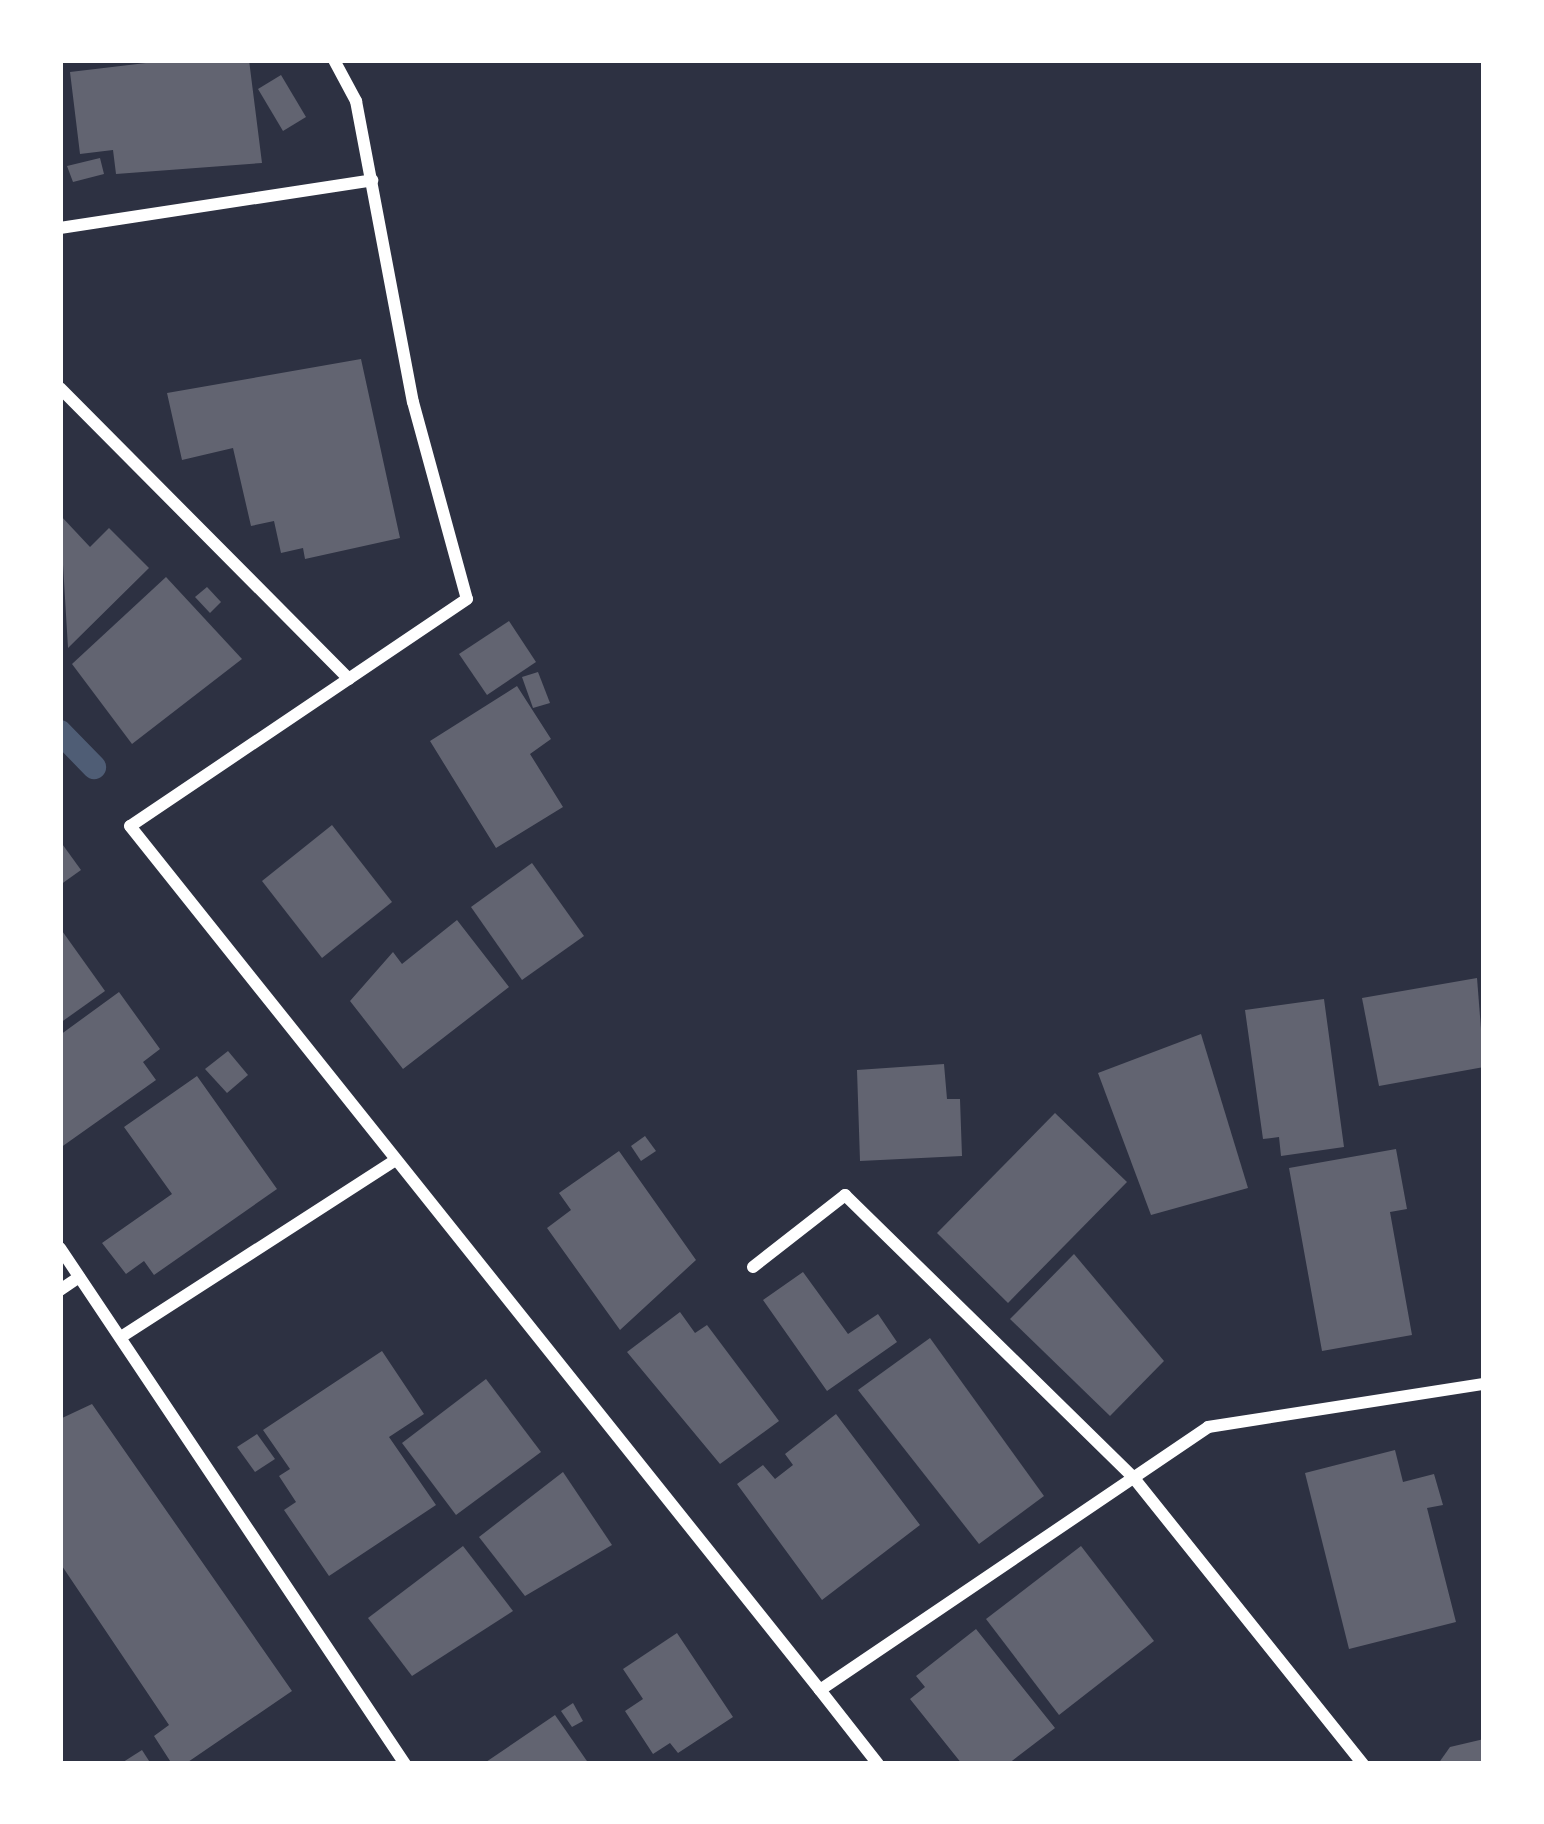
<!DOCTYPE html>
<html>
<head>
<meta charset="utf-8">
<style>
  body { margin:0 }
  #map { position:relative; width:1544px; height:1824px; overflow:hidden; background:#2d3142; font-family:"PT Sans Narrow",sans-serif }
  div>[style] { position:absolute }
  .stream>* { height:24px; margin:-12px; padding:0 12px; transform-origin:12px; border-radius:12px; background:#4f5d75 }
  .building>* { inset:0; background:#626471 }
  .minor>* { height:12px; margin:-6px; padding:0 6px; transform-origin:6px; border-radius:6px; background:#fff }
  span { translate:-50% -50%; white-space:nowrap; text-align:center; line-height:1.15; -webkit-text-stroke:10px #fff; paint-order:stroke }
  .frame { position:absolute; inset:0; border:63px solid #fff; pointer-events:none }
</style>
</head>
<body>
<div id="map">
  <div class="stream">
    <div style="left:60px;top:732px;width:49px;rotate:45.8deg"></div>
  </div>
  <div class="building">
    <div style="clip-path:polygon(171px 60px,249px 60px,262px 163px,116px 174px,113px 150px,80px 154px,70px 72px)"></div>
    <div style="clip-path:polygon(281px 75px,306px 117px,283px 131px,258px 89px)"></div>
    <div style="clip-path:polygon(100px 158px,104px 174px,73px 182px,67px 166px)"></div>
    <div style="clip-path:polygon(361px 359px,400px 538px,305px 559px,303px 548px,281px 553px,274px 521px,251px 526px,233px 448px,182px 460px,167px 393px)"></div>
    <div style="clip-path:polygon(60px 515px,90px 547px,109px 528px,149px 568px,68px 648px)"></div>
    <div style="clip-path:polygon(166px 577px,242px 659px,132px 744px,72px 664px)"></div>
    <div style="clip-path:polygon(207px 587px,221px 602px,210px 613px,195px 597px)"></div>
    <div style="clip-path:polygon(509px 621px,536px 662px,487px 695px,459px 654px)"></div>
    <div style="clip-path:polygon(538px 672px,550px 703px,533px 708px,522px 677px)"></div>
    <div style="clip-path:polygon(517px 686px,551px 739px,530px 754px,563px 807px,496px 848px,430px 741px)"></div>
    <div style="clip-path:polygon(332px 825px,392px 902px,322px 958px,262px 881px)"></div>
    <div style="clip-path:polygon(60px 841px,81px 870px,60px 885px)"></div>
    <div style="clip-path:polygon(532px 863px,584px 936px,522px 980px,471px 907px)"></div>
    <div style="clip-path:polygon(457px 920px,509px 987px,403px 1069px,350px 1001px,393px 952px,402px 964px)"></div>
    <div style="clip-path:polygon(60px 928px,105px 991px,60px 1023px)"></div>
    <div style="clip-path:polygon(1477px 978px,1484px 1067px,1379px 1086px,1362px 998px)"></div>
    <div style="clip-path:polygon(119px 992px,160px 1049px,143px 1062px,156px 1080px,60px 1148px,60px 1035px)"></div>
    <div style="clip-path:polygon(1324px 999px,1344px 1147px,1281px 1156px,1279px 1137px,1263px 1139px,1245px 1010px)"></div>
    <div style="clip-path:polygon(1201px 1034px,1248px 1188px,1151px 1215px,1098px 1073px)"></div>
    <div style="clip-path:polygon(228px 1051px,248px 1075px,227px 1093px,205px 1069px)"></div>
    <div style="clip-path:polygon(944px 1064px,947px 1099px,960px 1099px,962px 1156px,860px 1161px,857px 1070px)"></div>
    <div style="clip-path:polygon(197px 1076px,277px 1189px,154px 1275px,144px 1261px,126px 1274px,102px 1243px,172px 1194px,124px 1127px)"></div>
    <div style="clip-path:polygon(1055px 1113px,1127px 1182px,1008px 1303px,937px 1233px)"></div>
    <div style="clip-path:polygon(645px 1136px,656px 1151px,641px 1161px,631px 1146px)"></div>
    <div style="clip-path:polygon(1396px 1149px,1407px 1209px,1390px 1212px,1412px 1335px,1322px 1351px,1289px 1168px)"></div>
    <div style="clip-path:polygon(619px 1151px,696px 1260px,620px 1330px,547px 1228px,571px 1210px,559px 1193px)"></div>
    <div style="clip-path:polygon(1074px 1254px,1164px 1361px,1110px 1416px,1010px 1319px)"></div>
    <div style="clip-path:polygon(803px 1272px,848px 1334px,878px 1314px,897px 1342px,827px 1391px,763px 1300px)"></div>
    <div style="clip-path:polygon(680px 1312px,695px 1333px,707px 1325px,779px 1421px,720px 1464px,627px 1352px)"></div>
    <div style="clip-path:polygon(930px 1338px,1044px 1496px,979px 1544px,858px 1390px)"></div>
    <div style="clip-path:polygon(382px 1351px,424px 1414px,389px 1437px,436px 1505px,329px 1576px,284px 1510px,296px 1502px,279px 1476px,290px 1469px,263px 1430px)"></div>
    <div style="clip-path:polygon(486px 1379px,541px 1452px,456px 1515px,402px 1443px)"></div>
    <div style="clip-path:polygon(92px 1404px,292px 1691px,185px 1764px,172px 1764px,154px 1736px,169px 1725px,60px 1563px,60px 1419px)"></div>
    <div style="clip-path:polygon(836px 1414px,920px 1525px,822px 1600px,737px 1484px,763px 1465px,775px 1479px,793px 1465px,785px 1454px)"></div>
    <div style="clip-path:polygon(257px 1434px,275px 1459px,255px 1472px,237px 1447px)"></div>
    <div style="clip-path:polygon(1395px 1450px,1403px 1482px,1434px 1474px,1443px 1505px,1427px 1508px,1456px 1622px,1349px 1649px,1305px 1473px)"></div>
    <div style="clip-path:polygon(563px 1472px,612px 1545px,525px 1596px,479px 1537px)"></div>
    <div style="clip-path:polygon(463px 1546px,513px 1611px,412px 1676px,368px 1618px)"></div>
    <div style="clip-path:polygon(1081px 1546px,1154px 1641px,1059px 1715px,986px 1619px)"></div>
    <div style="clip-path:polygon(976px 1629px,1055px 1728px,1008px 1764px,962px 1764px,910px 1699px,925px 1687px,916px 1676px)"></div>
    <div style="clip-path:polygon(677px 1633px,733px 1717px,678px 1753px,670px 1743px,653px 1754px,625px 1711px,643px 1699px,623px 1669px)"></div>
    <div style="clip-path:polygon(573px 1703px,583px 1721px,572px 1727px,561px 1711px)"></div>
    <div style="clip-path:polygon(555px 1715px,589px 1764px,483px 1764px)"></div>
    <div style="clip-path:polygon(1484px 1739px,1484px 1764px,1438px 1764px,1450px 1747px)"></div>
    <div style="clip-path:polygon(142px 1750px,151px 1764px,120px 1764px)"></div>
  </div>
  <div class="minor">
    <div style="left:334px;top:60px;width:47px;rotate:61.8deg"></div>
    <div style="left:356px;top:101px;width:306px;rotate:79.3deg"></div>
    <div style="left:413px;top:402px;width:204px;rotate:74.7deg"></div>
    <div style="left:467px;top:599px;width:406px;rotate:146deg"></div>
    <div style="left:130px;top:826px;width:1106px;rotate:51.39deg"></div>
    <div style="left:60px;top:228px;width:316px;rotate:-8.7deg"></div>
    <div style="left:60px;top:388px;width:410px;rotate:45.2deg"></div>
    <div style="left:60px;top:1248px;width:621px;rotate:56.23deg"></div>
    <div style="left:753px;top:1267px;width:117px;rotate:-38deg"></div>
    <div style="left:845px;top:1195px;width:403px;rotate:44.4deg"></div>
    <div style="left:1133px;top:1477px;width:368px;rotate:51.3deg"></div>
    <div style="left:60px;top:1290px;width:23px;rotate:-34deg"></div>
    <div style="left:121px;top:1337px;width:323px;rotate:-32.8deg"></div>
    <div style="left:878px;top:1764px;width:94px;rotate:-128.1deg"></div>
    <div style="left:820px;top:1690px;width:469px;rotate:-34.1deg"></div>
    <div style="left:1208px;top:1427px;width:279px;rotate:-8.9deg"></div>
  </div>
  <div class="frame"></div>
</div>
</body>
</html>
